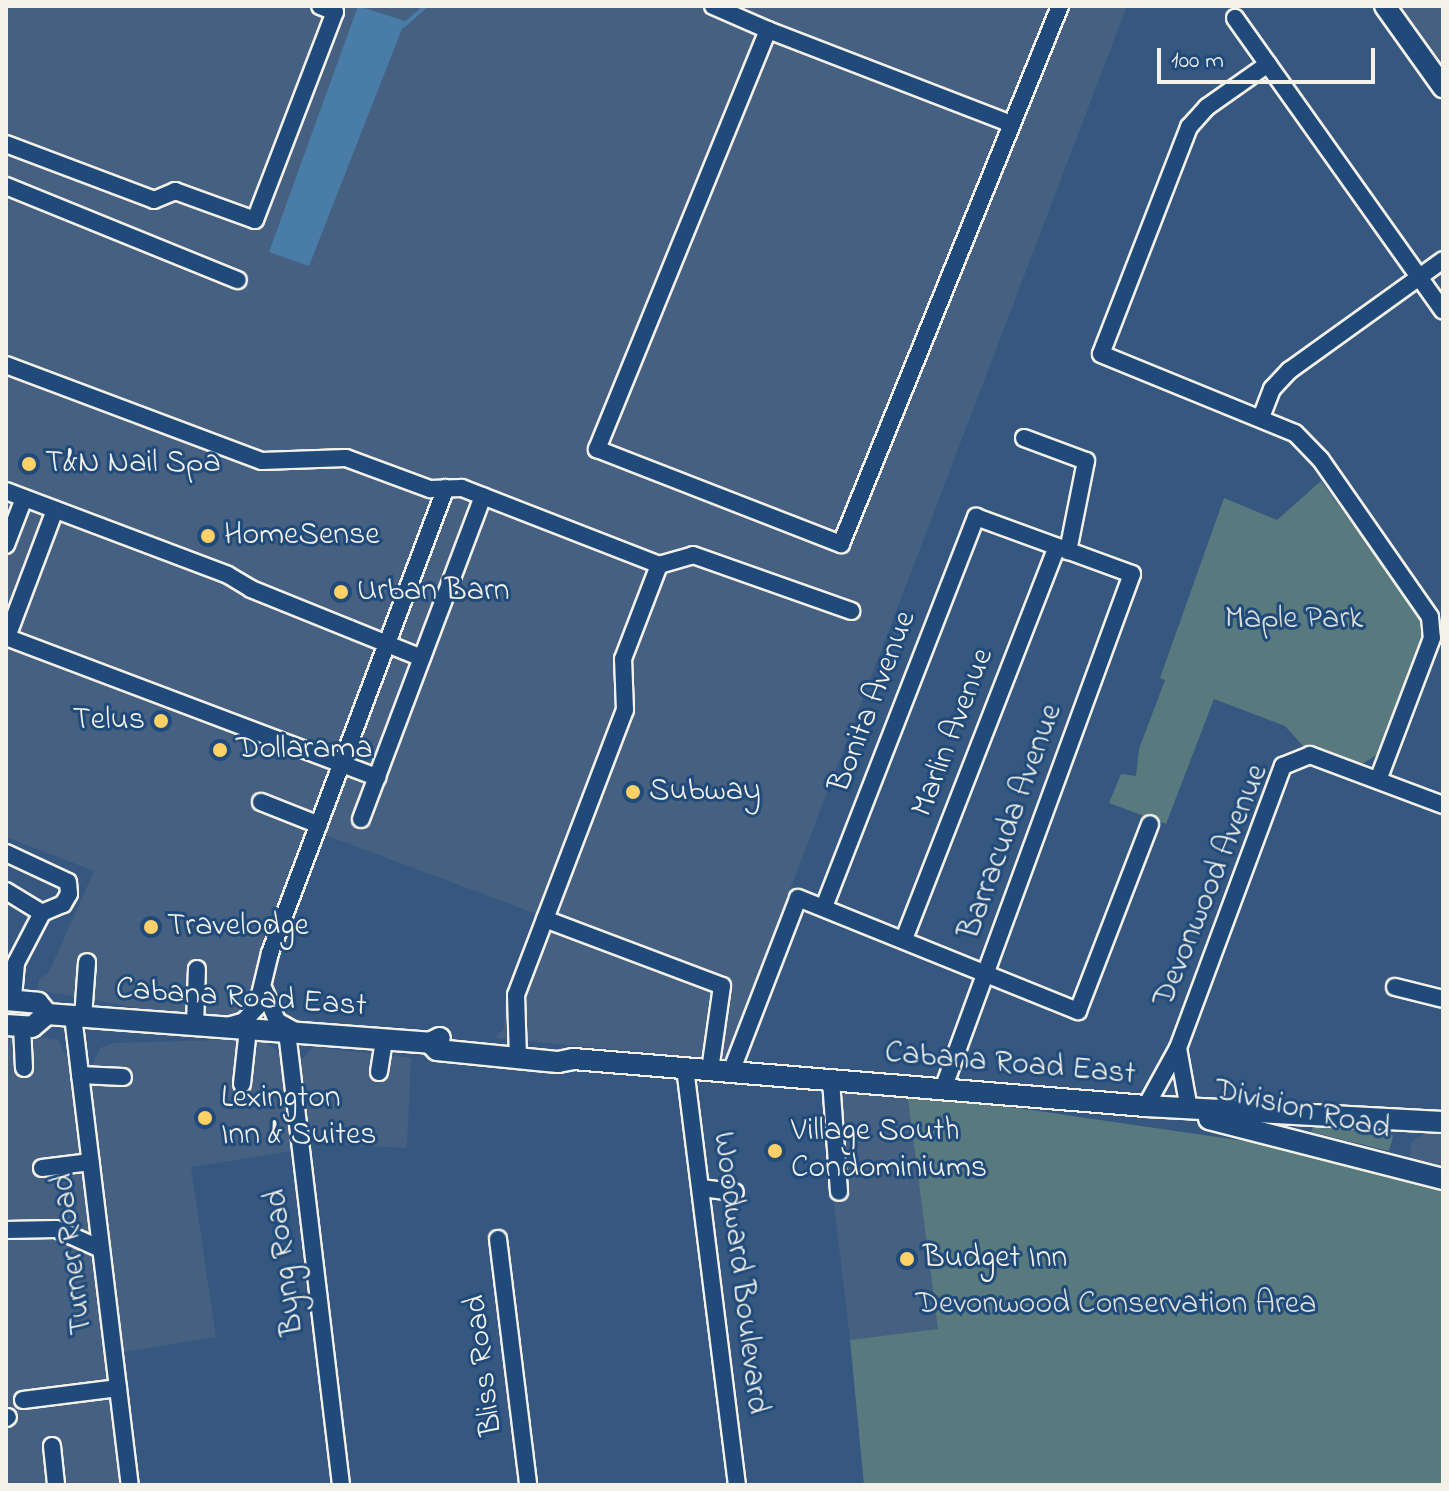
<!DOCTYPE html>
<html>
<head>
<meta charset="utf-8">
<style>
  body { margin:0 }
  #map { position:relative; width:1449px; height:1491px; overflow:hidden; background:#36577f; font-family:"Indie Flower",sans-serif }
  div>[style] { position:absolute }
  .built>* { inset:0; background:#466082 }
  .green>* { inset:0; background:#587a7f }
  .water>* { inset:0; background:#497ca6 }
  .stream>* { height:4px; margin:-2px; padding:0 2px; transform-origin:2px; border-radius:2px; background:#497ca6 }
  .roads { filter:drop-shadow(2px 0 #f4f1e8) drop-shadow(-2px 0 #f4f1e8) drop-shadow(0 2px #f4f1e8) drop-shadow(0 -2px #f4f1e8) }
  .minor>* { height:16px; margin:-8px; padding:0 8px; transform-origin:8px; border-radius:8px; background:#1f4a7a }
  .major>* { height:20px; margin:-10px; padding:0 10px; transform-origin:10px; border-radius:10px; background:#1f4a7a }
  .dots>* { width:22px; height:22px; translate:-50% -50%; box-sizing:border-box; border:4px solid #1f4a7a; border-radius:50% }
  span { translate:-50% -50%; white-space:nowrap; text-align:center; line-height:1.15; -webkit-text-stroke:6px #1f4a7a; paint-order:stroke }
  .poi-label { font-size:32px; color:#f4f1e8 }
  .left { translate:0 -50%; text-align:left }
  .right { translate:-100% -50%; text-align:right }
  .park-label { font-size:32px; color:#dddfd8 }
  .street-label { font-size:32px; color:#f4f1e8 }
  .frame { position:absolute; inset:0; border:8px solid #f4f1e8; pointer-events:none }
  .scale { position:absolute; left:1157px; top:48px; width:218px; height:36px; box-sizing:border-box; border:4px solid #f4f1e8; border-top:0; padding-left:10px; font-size:24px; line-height:28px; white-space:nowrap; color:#f4f1e8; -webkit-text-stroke:6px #1f4a7a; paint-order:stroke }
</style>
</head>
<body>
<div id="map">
  <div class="built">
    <div style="clip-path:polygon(6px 6px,1127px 6px,725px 1060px,495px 1038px,504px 1028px,505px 1002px,537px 914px,325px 835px,272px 981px,275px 1008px,292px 1026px,184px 1016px,38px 990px,39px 979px,49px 972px,94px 871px,6px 837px)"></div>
    <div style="clip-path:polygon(1399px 6px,1443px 6px,1443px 64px)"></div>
    <div style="clip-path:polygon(6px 1032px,58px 1040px,69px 1062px,85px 1184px,87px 1076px,100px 1048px,114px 1043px,255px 1039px,274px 1047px,282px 1059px,293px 1151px,191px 1167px,216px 1337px,119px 1353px,123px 1485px,6px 1485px)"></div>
    <div style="clip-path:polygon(313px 1047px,411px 1058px,407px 1148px,305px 1143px,297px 1065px)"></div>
    <div style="clip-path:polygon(820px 1087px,907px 1092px,938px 1330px,850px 1340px)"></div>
    <div style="clip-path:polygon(1427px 1132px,1443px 1133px,1443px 1172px,1410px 1161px,1411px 1142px)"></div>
  </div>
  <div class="green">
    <div style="clip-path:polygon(1321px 481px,1423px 621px,1423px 637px,1378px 754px,1362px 764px,1304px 747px,1285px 726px,1214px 699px,1166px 824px,1109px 803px,1121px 774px,1136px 776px,1139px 749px,1165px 680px,1160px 678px,1224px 498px,1277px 520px)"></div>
    <div style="clip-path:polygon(907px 1092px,1313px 1151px,1443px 1185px,1443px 1485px,864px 1485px,850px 1340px,938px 1329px)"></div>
    <div style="clip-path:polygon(1326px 1124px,1387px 1129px,1393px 1136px,1389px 1151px,1311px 1132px,1314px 1125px)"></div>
  </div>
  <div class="water">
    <div style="clip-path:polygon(358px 6px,405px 21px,309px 266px,269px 252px)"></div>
  </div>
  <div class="stream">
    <div style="left:403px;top:26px;width:30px;rotate:-41deg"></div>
  </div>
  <div class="roads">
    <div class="minor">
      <div style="left:713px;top:6px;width:60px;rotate:23.6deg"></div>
      <div style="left:768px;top:30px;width:453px;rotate:112.2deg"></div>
      <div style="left:597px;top:449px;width:262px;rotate:21.3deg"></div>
      <div style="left:841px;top:544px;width:581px;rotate:-67.85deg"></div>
      <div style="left:1235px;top:18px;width:359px;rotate:54.6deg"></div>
      <div style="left:768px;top:30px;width:261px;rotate:21.1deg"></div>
      <div style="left:1268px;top:64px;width:75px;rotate:144.8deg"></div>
      <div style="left:1207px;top:107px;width:27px;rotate:132deg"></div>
      <div style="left:1189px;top:127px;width:243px;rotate:111.2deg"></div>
      <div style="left:1101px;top:354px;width:209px;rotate:22.2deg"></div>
      <div style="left:1295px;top:433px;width:37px;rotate:46deg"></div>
      <div style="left:1321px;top:460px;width:191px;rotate:55.2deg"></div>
      <div style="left:1430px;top:617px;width:21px;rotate:85deg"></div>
      <div style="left:1432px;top:638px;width:152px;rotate:110.8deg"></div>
      <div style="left:6px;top:144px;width:158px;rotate:20.7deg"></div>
      <div style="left:154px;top:200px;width:23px;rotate:-23deg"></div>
      <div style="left:175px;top:191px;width:85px;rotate:19.9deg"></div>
      <div style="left:255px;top:220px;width:223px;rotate:-69deg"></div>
      <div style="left:335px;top:12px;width:16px;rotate:-158deg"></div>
      <div style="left:6px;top:186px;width:250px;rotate:22.1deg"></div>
      <div style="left:6px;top:365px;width:273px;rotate:20.6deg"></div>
      <div style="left:262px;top:461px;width:84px;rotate:-2deg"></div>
      <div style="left:346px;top:458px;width:90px;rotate:20.3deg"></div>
      <div style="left:430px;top:489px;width:32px;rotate:-2deg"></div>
      <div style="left:462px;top:488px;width:212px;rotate:21.3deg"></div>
      <div style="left:1262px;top:415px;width:28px;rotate:-69deg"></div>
      <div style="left:1272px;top:389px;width:26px;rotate:-47deg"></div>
      <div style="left:1290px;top:370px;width:188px;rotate:-35.7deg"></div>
      <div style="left:1024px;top:438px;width:66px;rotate:20.4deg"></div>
      <div style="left:1086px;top:461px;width:92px;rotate:101.3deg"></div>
      <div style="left:6px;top:491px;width:237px;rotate:20.7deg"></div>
      <div style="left:228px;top:575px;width:27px;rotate:31deg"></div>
      <div style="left:251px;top:589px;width:184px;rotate:22deg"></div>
      <div style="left:6px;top:545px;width:50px;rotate:-69deg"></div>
      <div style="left:6px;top:637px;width:397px;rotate:20.7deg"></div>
      <div style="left:7px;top:637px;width:136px;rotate:-69.3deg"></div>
      <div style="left:261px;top:802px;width:62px;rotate:21.6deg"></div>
      <div style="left:361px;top:819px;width:345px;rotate:-69.3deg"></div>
      <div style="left:6px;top:853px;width:68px;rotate:25.1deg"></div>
      <div style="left:68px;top:882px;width:12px;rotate:85deg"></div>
      <div style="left:69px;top:894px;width:12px;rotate:121deg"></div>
      <div style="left:63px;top:904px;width:23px;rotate:157deg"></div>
      <div style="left:6px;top:891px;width:42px;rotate:31.4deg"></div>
      <div style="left:42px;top:913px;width:56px;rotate:117.5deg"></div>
      <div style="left:16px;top:963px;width:38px;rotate:95deg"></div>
      <div style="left:824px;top:907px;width:419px;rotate:-68.7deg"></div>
      <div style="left:976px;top:517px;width:166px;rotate:20.1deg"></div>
      <div style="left:1132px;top:574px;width:549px;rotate:110.15deg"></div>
      <div style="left:545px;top:919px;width:189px;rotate:20.7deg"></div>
      <div style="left:722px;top:986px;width:85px;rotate:98.1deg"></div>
      <div style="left:904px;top:939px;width:421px;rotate:-68.7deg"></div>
      <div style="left:1395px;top:987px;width:49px;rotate:14deg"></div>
      <div style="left:264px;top:990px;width:34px;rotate:67deg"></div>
      <div style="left:277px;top:1021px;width:21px;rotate:29deg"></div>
      <div style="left:73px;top:1016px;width:472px;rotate:83.1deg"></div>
      <div style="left:83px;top:1017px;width:55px;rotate:-85.8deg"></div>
      <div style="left:195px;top:1025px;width:56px;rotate:-88deg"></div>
      <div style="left:22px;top:1026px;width:42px;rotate:87.3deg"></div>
      <div style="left:228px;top:1026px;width:17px;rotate:-17deg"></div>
      <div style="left:244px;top:1021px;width:19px;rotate:-47deg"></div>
      <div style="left:257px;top:1007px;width:56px;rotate:-76.5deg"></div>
      <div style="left:270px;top:953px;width:497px;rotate:-69.3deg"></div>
      <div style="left:287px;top:1032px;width:456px;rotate:83.2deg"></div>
      <div style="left:1178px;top:1048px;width:62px;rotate:79.8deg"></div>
      <div style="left:518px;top:1058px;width:63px;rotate:-91.8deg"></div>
      <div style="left:516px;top:995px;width:305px;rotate:-69.1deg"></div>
      <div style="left:625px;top:710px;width:51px;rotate:-92.2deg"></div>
      <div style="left:623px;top:659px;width:101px;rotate:-69deg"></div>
      <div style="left:659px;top:565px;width:35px;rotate:-16deg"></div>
      <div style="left:693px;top:555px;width:168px;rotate:19.5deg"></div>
      <div style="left:685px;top:1068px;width:420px;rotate:82.9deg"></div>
      <div style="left:379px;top:1072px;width:33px;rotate:-81deg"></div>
      <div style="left:731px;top:1072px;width:186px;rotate:-68.9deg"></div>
      <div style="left:798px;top:898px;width:302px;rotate:22deg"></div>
      <div style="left:1078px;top:1011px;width:200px;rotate:-68.9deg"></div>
      <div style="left:80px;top:1075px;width:43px;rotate:2.7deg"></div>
      <div style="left:831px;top:1080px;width:112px;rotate:85.9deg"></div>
      <div style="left:242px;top:1084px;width:55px;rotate:-83.8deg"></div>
      <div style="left:1146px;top:1106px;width:66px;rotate:-61.1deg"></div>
      <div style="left:1178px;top:1048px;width:301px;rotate:-69.6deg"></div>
      <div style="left:1283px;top:766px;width:29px;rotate:-22deg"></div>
      <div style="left:1310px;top:755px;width:142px;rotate:20.6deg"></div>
      <div style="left:42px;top:1168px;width:49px;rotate:-7deg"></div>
      <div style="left:701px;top:1188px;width:34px;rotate:7deg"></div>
      <div style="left:6px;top:1230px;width:50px;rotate:-1.1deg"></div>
      <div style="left:56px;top:1229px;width:49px;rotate:24deg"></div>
      <div style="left:498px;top:1239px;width:248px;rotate:83deg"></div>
      <div style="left:23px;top:1400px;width:96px;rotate:-7.2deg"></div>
      <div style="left:6px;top:1418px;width:2px;rotate:-27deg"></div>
      <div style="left:52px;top:1446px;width:39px;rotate:84deg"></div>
    </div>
    <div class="major">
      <div style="left:1385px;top:6px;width:100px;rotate:54.4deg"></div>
      <div style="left:6px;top:1000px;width:32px;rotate:5deg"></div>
      <div style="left:38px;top:1003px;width:14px;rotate:51deg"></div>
      <div style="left:6px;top:1025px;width:26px;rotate:4deg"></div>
      <div style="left:32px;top:1027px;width:20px;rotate:-41deg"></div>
      <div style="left:47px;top:1014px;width:384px;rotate:4.3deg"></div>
      <div style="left:430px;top:1043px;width:11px;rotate:-27deg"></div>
      <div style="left:430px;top:1043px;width:10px;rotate:45deg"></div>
      <div style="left:437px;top:1050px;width:122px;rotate:5.7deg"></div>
      <div style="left:558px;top:1062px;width:15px;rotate:-11deg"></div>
      <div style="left:573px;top:1059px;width:575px;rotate:4.69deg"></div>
      <div style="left:1146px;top:1106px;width:297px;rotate:3.1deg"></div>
      <div style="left:1209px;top:1119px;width:242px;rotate:14.4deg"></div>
    </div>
  </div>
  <div class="dots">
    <div style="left:29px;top:464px;background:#ffd166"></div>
    <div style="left:208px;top:536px;background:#ffd166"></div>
    <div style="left:341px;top:592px;background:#ffd166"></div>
    <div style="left:161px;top:721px;background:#ffd166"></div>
    <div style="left:220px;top:750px;background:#ffd166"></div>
    <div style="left:633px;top:792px;background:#ffd166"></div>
    <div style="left:151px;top:927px;background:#ffd166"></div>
    <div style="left:205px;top:1118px;background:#ffd166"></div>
    <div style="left:775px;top:1151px;background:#ffd166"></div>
    <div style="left:907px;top:1259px;background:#ffd166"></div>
  </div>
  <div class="poi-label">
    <span class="left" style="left:45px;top:464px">T&amp;N Nail Spa</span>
    <span class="left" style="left:224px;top:536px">HomeSense</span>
    <span class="left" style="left:357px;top:592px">Urban Barn</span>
    <span class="right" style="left:145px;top:721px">Telus</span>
    <span class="left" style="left:236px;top:750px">Dollarama</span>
    <span class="left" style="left:649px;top:792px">Subway</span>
    <span class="left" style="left:167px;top:927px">Travelodge</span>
    <span class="left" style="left:221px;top:1118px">Lexington<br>Inn &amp; Suites</span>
    <span class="left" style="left:791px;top:1151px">Village South<br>Condominiums</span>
    <span class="left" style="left:923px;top:1259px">Budget Inn</span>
  </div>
  <div class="park-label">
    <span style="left:1294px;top:620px">Maple Park</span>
    <span style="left:1116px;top:1305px">Devonwood Conservation Area</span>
  </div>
  <div class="street-label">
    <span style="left:874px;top:702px;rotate:-69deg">Bonita Avenue</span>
    <span style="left:954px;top:733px;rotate:-69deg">Marlin Avenue</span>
    <span style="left:1012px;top:822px;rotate:-70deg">Barracuda Avenue</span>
    <span style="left:1212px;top:886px;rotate:-68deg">Devonwood Avenue</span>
    <span style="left:241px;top:999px;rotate:4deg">Cabana Road East</span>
    <span style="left:1010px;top:1065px;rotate:5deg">Cabana Road East</span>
    <span style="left:1302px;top:1111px;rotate:13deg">Division Road</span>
    <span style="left:74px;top:1254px;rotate:-97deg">Turner Road</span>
    <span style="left:286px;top:1262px;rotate:-97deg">Byng Road</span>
    <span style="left:739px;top:1273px;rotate:83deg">Woodward Boulevard</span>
    <span style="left:485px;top:1365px;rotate:-97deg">Bliss Road</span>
  </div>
  <div class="frame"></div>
  <div class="scale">100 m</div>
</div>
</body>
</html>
